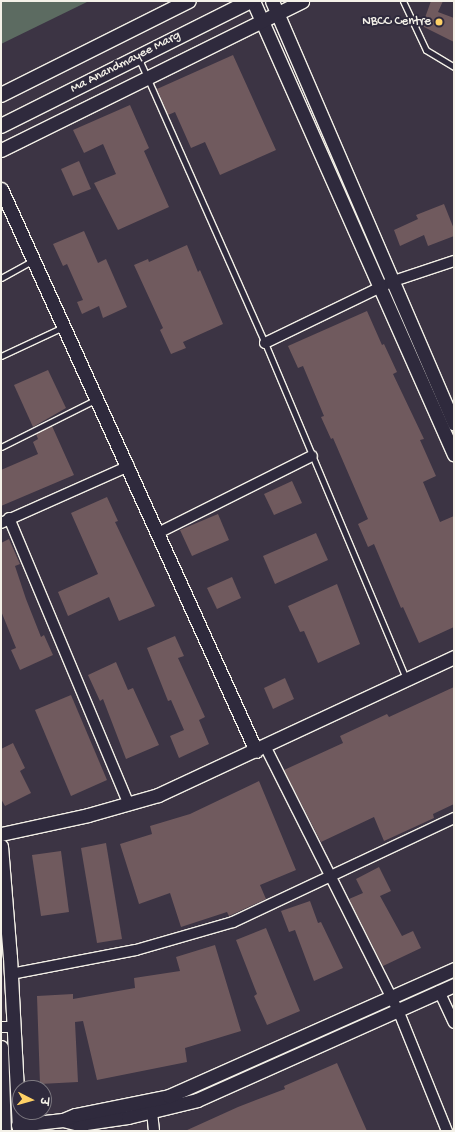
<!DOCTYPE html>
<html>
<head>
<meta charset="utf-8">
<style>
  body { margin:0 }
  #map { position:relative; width:455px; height:1132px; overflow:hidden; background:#3c3444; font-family:"Gochi Hand","Playpen Sans Deva",sans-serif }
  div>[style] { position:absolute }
  .green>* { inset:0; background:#5c6b61 }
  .building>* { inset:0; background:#705a5e }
  .roads { filter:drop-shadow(1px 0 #f4f1e8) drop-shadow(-1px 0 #f4f1e8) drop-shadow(0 1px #f4f1e8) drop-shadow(0 -1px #f4f1e8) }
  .service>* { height:5px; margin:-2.5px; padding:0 2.5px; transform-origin:2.5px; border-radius:2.5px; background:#2f2a3d }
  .minor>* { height:10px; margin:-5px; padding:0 5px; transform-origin:5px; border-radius:5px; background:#2f2a3d }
  .tertiary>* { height:13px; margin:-6.5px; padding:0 6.5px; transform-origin:6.5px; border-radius:6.5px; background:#2f2a3d }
  .secondary>* { height:14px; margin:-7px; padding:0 7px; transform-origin:7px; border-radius:7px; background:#2f2a3d }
  .dots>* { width:11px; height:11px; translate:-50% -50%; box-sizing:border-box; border:2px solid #2f2a3d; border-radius:50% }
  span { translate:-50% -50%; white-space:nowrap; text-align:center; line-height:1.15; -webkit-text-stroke:4px #2f2a3d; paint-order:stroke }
  .poi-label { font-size:13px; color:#f4f1e8 }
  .right { translate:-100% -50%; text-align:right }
  .street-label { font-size:13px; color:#f4f1e8 }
  .frame { position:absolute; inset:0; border:2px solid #f4f1e8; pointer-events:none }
  .north { position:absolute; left:12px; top:1080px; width:40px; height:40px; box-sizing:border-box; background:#2f2a3d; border:1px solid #7e7a81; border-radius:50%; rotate:96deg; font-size:11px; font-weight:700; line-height:16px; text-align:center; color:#f4f1e8 }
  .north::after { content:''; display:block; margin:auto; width:14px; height:18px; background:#ffd166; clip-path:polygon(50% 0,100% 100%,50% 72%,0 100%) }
</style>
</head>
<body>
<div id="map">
  <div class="green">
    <div style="clip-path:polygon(1px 1px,89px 1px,1px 44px)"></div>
  </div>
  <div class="building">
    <div style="clip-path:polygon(431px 1px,443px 1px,438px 12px,454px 18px,454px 42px,422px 26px)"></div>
    <div style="clip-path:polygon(233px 55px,276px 150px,220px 175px,205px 142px,191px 148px,175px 112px,168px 115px,157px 89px)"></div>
    <div style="clip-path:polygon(130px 105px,149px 148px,144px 151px,169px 207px,118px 230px,94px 183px,116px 174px,103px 144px,84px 153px,73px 130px)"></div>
    <div style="clip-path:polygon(79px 161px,91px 189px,73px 196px,61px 169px)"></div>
    <div style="clip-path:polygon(444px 204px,454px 229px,454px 236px,428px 246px,424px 235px,400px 246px,394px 230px,418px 219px,416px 215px)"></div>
    <div style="clip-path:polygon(84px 231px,98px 263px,106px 259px,127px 307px,103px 318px,99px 306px,82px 314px,77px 302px,83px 300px,67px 264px,63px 266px,53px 244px)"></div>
    <div style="clip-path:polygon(187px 245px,198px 272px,200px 270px,223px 324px,183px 342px,186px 348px,171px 354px,160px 330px,163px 328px,134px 265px,148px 259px,149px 262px)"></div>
    <div style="clip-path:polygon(367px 311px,382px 345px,384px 344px,397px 372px,393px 374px,424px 439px,420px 440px,436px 476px,423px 482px,440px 522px,454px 516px,454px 627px,419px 643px,403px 607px,401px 608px,374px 544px,368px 547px,358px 524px,368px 519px,333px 438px,331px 439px,321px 417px,324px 416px,303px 366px,298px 368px,288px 346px)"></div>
    <div style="clip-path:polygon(48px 370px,66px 408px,33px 427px,14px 385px)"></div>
    <div style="clip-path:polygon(52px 426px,74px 475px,1px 506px,1px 470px,38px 454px,33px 442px,38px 439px,36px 434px)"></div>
    <div style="clip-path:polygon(292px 481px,302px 503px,274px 515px,264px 494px)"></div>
    <div style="clip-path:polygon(107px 497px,118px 521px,115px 522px,155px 606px,119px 621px,109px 597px,68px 616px,58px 592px,98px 574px,71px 513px)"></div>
    <div style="clip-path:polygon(218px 514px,229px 540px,192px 556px,180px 530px)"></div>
    <div style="clip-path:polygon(316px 533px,328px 560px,275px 584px,263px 556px)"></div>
    <div style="clip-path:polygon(9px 539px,20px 564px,15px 566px,26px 599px,41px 637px,44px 635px,53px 655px,20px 670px,11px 650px,16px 648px,1px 611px,1px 543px)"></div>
    <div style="clip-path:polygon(232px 577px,241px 598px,217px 609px,207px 588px)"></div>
    <div style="clip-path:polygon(337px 584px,360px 644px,318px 663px,304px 631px,300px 632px,288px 606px)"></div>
    <div style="clip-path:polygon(175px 636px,184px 656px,178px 658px,205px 717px,199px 720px,209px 744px,179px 758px,170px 736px,184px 730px,171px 700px,168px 701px,147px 648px)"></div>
    <div style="clip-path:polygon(116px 662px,128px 690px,133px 688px,159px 745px,126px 759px,103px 699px,100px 701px,88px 675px)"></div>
    <div style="clip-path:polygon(285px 678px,294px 699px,273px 709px,264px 688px)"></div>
    <div style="clip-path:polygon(454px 687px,454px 804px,433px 814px,434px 818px,384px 841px,374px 817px,321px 842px,284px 770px,343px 743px,340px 736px,387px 714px,389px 717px)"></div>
    <div style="clip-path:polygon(71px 695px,107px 780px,71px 796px,35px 710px)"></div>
    <div style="clip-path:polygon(13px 743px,25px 768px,20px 771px,31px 793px,5px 806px,1px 799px,1px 749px)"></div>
    <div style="clip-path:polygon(259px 781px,296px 870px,260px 885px,266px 899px,229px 916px,227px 912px,181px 927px,170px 893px,139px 904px,120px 844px,152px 834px,150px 826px,190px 814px)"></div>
    <div style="clip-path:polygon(106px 843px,122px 939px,97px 943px,81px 848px)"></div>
    <div style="clip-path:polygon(61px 851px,69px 912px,41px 916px,32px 855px)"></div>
    <div style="clip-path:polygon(379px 867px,391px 891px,380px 896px,402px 936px,413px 931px,421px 948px,383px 966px,349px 899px,363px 893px,356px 879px)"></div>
    <div style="clip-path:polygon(310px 901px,318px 923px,321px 922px,343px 968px,314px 981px,295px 930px,289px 932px,281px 911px)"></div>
    <div style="clip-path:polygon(266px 928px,300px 1011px,267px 1025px,254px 996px,257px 994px,236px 940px)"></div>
    <div style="clip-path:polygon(215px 945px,241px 1031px,185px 1048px,187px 1062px,97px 1080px,83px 1021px,75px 1022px,78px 1082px,40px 1084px,37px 996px,73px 994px,73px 999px,135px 988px,134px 978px,180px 971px,176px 957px)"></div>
    <div style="clip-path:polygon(337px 1063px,367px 1131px,185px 1131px,238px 1107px,285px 1089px,284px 1086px)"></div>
  </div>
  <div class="roads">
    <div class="service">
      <div style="left:403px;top:1px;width:54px;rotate:64.9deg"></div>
      <div style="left:426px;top:50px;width:33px;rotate:31deg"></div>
      <div style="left:139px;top:59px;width:311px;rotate:66.1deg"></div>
      <div style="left:265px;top:343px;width:363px;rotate:67.2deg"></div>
      <div style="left:1px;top:278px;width:37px;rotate:-29deg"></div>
      <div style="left:1px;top:356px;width:68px;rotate:-25.1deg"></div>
      <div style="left:1px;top:447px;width:105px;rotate:-26.6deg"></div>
    </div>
    <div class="minor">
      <div style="left:265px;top:343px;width:140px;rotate:-25.8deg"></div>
      <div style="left:391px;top:282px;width:66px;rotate:-18.4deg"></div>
      <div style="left:9px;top:518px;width:311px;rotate:67.3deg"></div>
      <div style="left:1px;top:523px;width:140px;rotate:-24deg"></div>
      <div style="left:158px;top:533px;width:172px;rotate:-26.6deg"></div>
      <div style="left:265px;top:746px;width:296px;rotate:63.3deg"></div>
      <div style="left:398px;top:1010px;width:131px;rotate:68deg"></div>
      <div style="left:11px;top:974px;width:127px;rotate:-10.9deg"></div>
      <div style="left:136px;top:950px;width:101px;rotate:-16.1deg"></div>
      <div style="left:233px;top:922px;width:244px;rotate:-25.2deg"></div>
      <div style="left:439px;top:991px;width:35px;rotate:65deg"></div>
      <div style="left:1px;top:1027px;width:13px"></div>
      <div style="left:152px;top:1112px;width:19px;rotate:84deg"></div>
    </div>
    <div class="tertiary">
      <div style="left:253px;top:1px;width:496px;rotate:66.1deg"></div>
      <div style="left:272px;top:1px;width:460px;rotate:66.7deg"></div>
      <div style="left:1px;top:150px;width:336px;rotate:-26.3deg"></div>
      <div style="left:1px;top:189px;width:617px;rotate:65.59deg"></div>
      <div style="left:1px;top:834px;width:89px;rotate:-12.3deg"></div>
      <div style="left:88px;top:815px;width:73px;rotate:-15.9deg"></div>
      <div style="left:158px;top:795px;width:327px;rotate:-25deg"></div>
      <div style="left:1px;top:846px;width:111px;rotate:85.4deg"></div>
      <div style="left:10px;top:957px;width:174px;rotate:87deg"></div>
      <div style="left:1px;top:1047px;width:84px;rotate:88deg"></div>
      <div style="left:63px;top:1120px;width:16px;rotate:14deg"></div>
      <div style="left:79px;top:1124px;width:49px;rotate:-8.1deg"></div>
      <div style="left:128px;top:1117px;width:71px;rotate:-13.8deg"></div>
      <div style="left:197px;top:1100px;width:282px;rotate:-24.1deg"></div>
      <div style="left:18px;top:1125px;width:45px;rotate:-6.3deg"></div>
      <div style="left:63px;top:1120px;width:13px;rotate:-23deg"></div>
      <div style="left:75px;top:1115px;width:96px;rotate:-11.4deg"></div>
      <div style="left:169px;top:1096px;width:312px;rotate:-24deg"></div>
    </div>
    <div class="secondary">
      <div style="left:1px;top:95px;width:210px;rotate:-26.6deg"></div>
      <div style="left:1px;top:126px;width:280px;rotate:-26.6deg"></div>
    </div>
  </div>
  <div class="dots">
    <div style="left:439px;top:22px;background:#ffd166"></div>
  </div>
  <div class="poi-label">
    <span class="right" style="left:431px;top:22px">NBCC Centre</span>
  </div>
  <div class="street-label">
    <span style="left:126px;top:63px;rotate:-27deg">Ma Anandmayee Marg</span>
  </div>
  <div class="frame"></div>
  <div class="north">उ</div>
</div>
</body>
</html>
